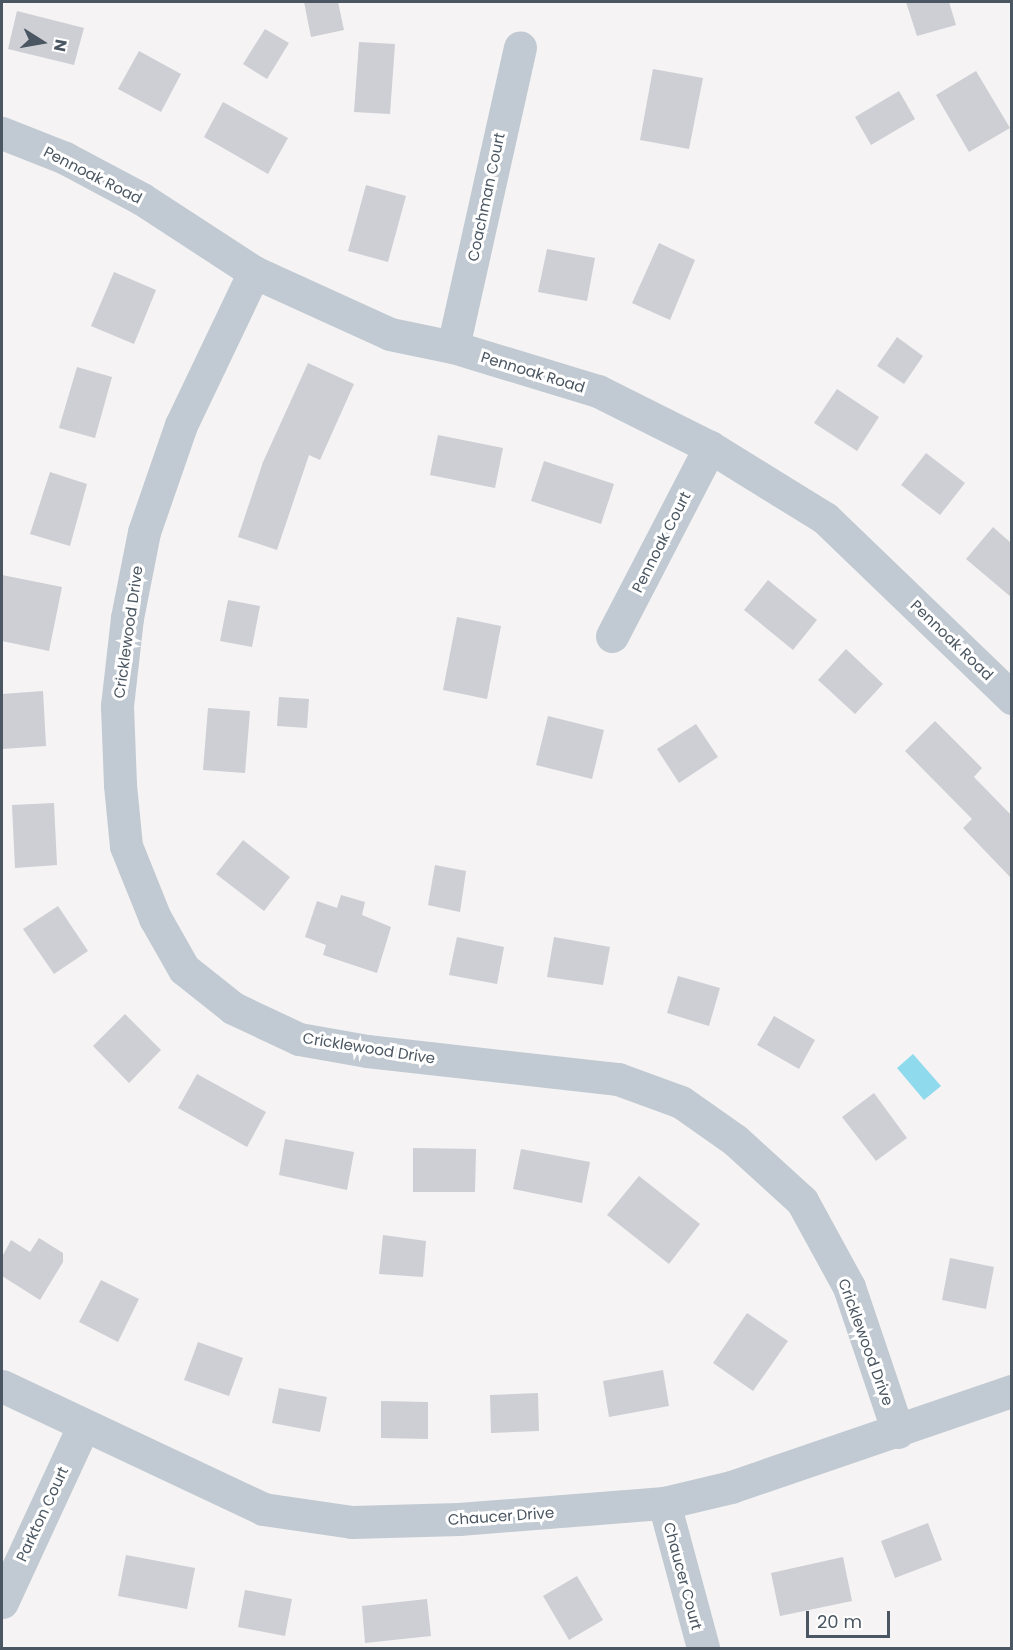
<!DOCTYPE html>
<html>
<head>
<meta charset="utf-8">
<style>
  body { margin:0 }
  #map { position:relative; width:1013px; height:1650px; overflow:hidden; background:#f5f3f3; font-family:Poppins,sans-serif }
  div>[style] { position:absolute }
  .water>* { inset:0; background:#90daee }
  .building>* { inset:0; background:#cdcfd5 }
  .minor>* { height:33px; margin:-16.5px; padding:0 16.5px; transform-origin:16.5px; border-radius:16.5px; background:#c1cad2 }
  span { translate:-50% -50%; white-space:nowrap; text-align:center; line-height:1.15; -webkit-text-stroke:6px #fff; paint-order:stroke }
  .street-label { font-size:15px; color:#4a5661 }
  .frame { position:absolute; inset:0; border:3px solid #4a5661; pointer-events:none }
  .north { position:absolute; left:12px; top:12px; width:60px; height:60px; -webkit-text-stroke:4px #fff; paint-order:stroke; rotate:101deg; font-size:16px; font-weight:700; line-height:24px; text-align:center; color:#4a5661 }
  .north::after { content:''; display:block; margin:auto; width:21px; height:27px; background:#4a5661; clip-path:polygon(50% 0,100% 100%,50% 72%,0 100%) }
  .scale { position:absolute; left:806px; top:1611px; width:84px; height:27px; box-sizing:border-box; border:3px solid #4a5661; border-top:0; padding-left:8px; font-size:18px; line-height:21px; white-space:nowrap; color:#4a5661; -webkit-text-stroke:4px #fff; paint-order:stroke }
</style>
</head>
<body>
<div id="map">
  <div class="water">
    <div style="clip-path:polygon(913px 1054px,941px 1086px,924px 1100px,897px 1068px)"></div>
  </div>
  <div class="building">
    <div style="clip-path:polygon(304px 2px,338px 2px,344px 30px,311px 37px)"></div>
    <div style="clip-path:polygon(906px 2px,949px 2px,956px 25px,917px 36px)"></div>
    <div style="clip-path:polygon(17px 11px,84px 28px,74px 65px,8px 49px)"></div>
    <div style="clip-path:polygon(265px 29px,289px 43px,267px 79px,243px 64px)"></div>
    <div style="clip-path:polygon(359px 42px,395px 44px,390px 114px,354px 112px)"></div>
    <div style="clip-path:polygon(139px 51px,181px 74px,161px 112px,118px 89px)"></div>
    <div style="clip-path:polygon(653px 69px,703px 78px,689px 149px,640px 140px)"></div>
    <div style="clip-path:polygon(976px 71px,1010px 128px,969px 152px,936px 95px)"></div>
    <div style="clip-path:polygon(899px 91px,915px 119px,871px 145px,855px 117px)"></div>
    <div style="clip-path:polygon(223px 102px,288px 138px,268px 174px,204px 137px)"></div>
    <div style="clip-path:polygon(366px 185px,406px 196px,388px 262px,348px 251px)"></div>
    <div style="clip-path:polygon(659px 243px,695px 260px,670px 320px,632px 303px)"></div>
    <div style="clip-path:polygon(547px 249px,595px 258px,587px 301px,538px 292px)"></div>
    <div style="clip-path:polygon(114px 272px,156px 290px,134px 344px,91px 326px)"></div>
    <div style="clip-path:polygon(897px 337px,923px 356px,904px 384px,877px 366px)"></div>
    <div style="clip-path:polygon(308px 363px,354px 384px,320px 460px,309px 455px,277px 550px,238px 537px,263px 462px)"></div>
    <div style="clip-path:polygon(77px 367px,112px 377px,95px 438px,59px 428px)"></div>
    <div style="clip-path:polygon(837px 389px,879px 417px,857px 451px,814px 423px)"></div>
    <div style="clip-path:polygon(438px 435px,503px 448px,495px 488px,430px 475px)"></div>
    <div style="clip-path:polygon(926px 453px,965px 483px,940px 515px,901px 485px)"></div>
    <div style="clip-path:polygon(544px 461px,614px 484px,601px 524px,531px 501px)"></div>
    <div style="clip-path:polygon(50px 472px,87px 484px,70px 546px,30px 534px)"></div>
    <div style="clip-path:polygon(993px 527px,1011px 543px,1011px 597px,966px 559px)"></div>
    <div style="clip-path:polygon(2px 575px,62px 587px,49px 651px,2px 641px)"></div>
    <div style="clip-path:polygon(768px 580px,817px 620px,793px 650px,744px 610px)"></div>
    <div style="clip-path:polygon(228px 600px,260px 606px,252px 647px,220px 641px)"></div>
    <div style="clip-path:polygon(457px 617px,501px 626px,487px 699px,443px 690px)"></div>
    <div style="clip-path:polygon(846px 649px,883px 684px,855px 714px,818px 680px)"></div>
    <div style="clip-path:polygon(43px 691px,46px 746px,2px 749px,2px 694px)"></div>
    <div style="clip-path:polygon(279px 697px,309px 699px,307px 728px,277px 726px)"></div>
    <div style="clip-path:polygon(208px 708px,250px 711px,245px 773px,203px 770px)"></div>
    <div style="clip-path:polygon(548px 716px,604px 730px,592px 779px,536px 765px)"></div>
    <div style="clip-path:polygon(935px 721px,982px 768px,974px 777px,1011px 815px,1011px 878px,963px 828px,972px 819px,905px 751px)"></div>
    <div style="clip-path:polygon(696px 724px,718px 757px,679px 783px,657px 749px)"></div>
    <div style="clip-path:polygon(54px 803px,57px 865px,15px 868px,12px 805px)"></div>
    <div style="clip-path:polygon(243px 840px,290px 877px,264px 911px,216px 874px)"></div>
    <div style="clip-path:polygon(435px 865px,466px 871px,460px 912px,428px 905px)"></div>
    <div style="clip-path:polygon(341px 895px,365px 902px,362px 915px,391px 927px,377px 973px,323px 955px,326px 945px,305px 937px,317px 901px,337px 908px)"></div>
    <div style="clip-path:polygon(58px 906px,88px 951px,54px 974px,23px 929px)"></div>
    <div style="clip-path:polygon(457px 937px,504px 947px,497px 984px,449px 975px)"></div>
    <div style="clip-path:polygon(554px 937px,610px 947px,603px 985px,547px 977px)"></div>
    <div style="clip-path:polygon(678px 976px,720px 988px,709px 1026px,667px 1013px)"></div>
    <div style="clip-path:polygon(125px 1014px,161px 1050px,129px 1083px,93px 1046px)"></div>
    <div style="clip-path:polygon(774px 1016px,815px 1040px,799px 1069px,757px 1045px)"></div>
    <div style="clip-path:polygon(197px 1074px,266px 1112px,247px 1147px,178px 1108px)"></div>
    <div style="clip-path:polygon(874px 1093px,907px 1138px,876px 1161px,842px 1117px)"></div>
    <div style="clip-path:polygon(285px 1139px,354px 1152px,347px 1190px,279px 1175px)"></div>
    <div style="clip-path:polygon(413px 1148px,476px 1149px,475px 1192px,413px 1192px)"></div>
    <div style="clip-path:polygon(521px 1149px,590px 1162px,582px 1203px,513px 1189px)"></div>
    <div style="clip-path:polygon(639px 1176px,700px 1224px,669px 1264px,607px 1215px)"></div>
    <div style="clip-path:polygon(383px 1235px,426px 1241px,423px 1277px,379px 1274px)"></div>
    <div style="clip-path:polygon(39px 1238px,63px 1253px,63px 1262px,40px 1300px,2px 1276px,2px 1257px,11px 1240px,30px 1252px)"></div>
    <div style="clip-path:polygon(950px 1258px,994px 1267px,986px 1309px,942px 1300px)"></div>
    <div style="clip-path:polygon(101px 1280px,139px 1299px,118px 1342px,79px 1322px)"></div>
    <div style="clip-path:polygon(747px 1313px,788px 1341px,753px 1391px,713px 1363px)"></div>
    <div style="clip-path:polygon(198px 1342px,243px 1358px,229px 1396px,184px 1380px)"></div>
    <div style="clip-path:polygon(663px 1370px,669px 1406px,609px 1417px,603px 1381px)"></div>
    <div style="clip-path:polygon(279px 1388px,327px 1397px,320px 1432px,272px 1423px)"></div>
    <div style="clip-path:polygon(538px 1393px,539px 1431px,491px 1433px,490px 1395px)"></div>
    <div style="clip-path:polygon(381px 1401px,428px 1402px,428px 1439px,381px 1438px)"></div>
    <div style="clip-path:polygon(928px 1523px,942px 1560px,895px 1578px,881px 1541px)"></div>
    <div style="clip-path:polygon(126px 1555px,195px 1568px,187px 1609px,118px 1596px)"></div>
    <div style="clip-path:polygon(843px 1557px,852px 1601px,780px 1616px,771px 1573px)"></div>
    <div style="clip-path:polygon(577px 1576px,603px 1620px,569px 1640px,543px 1596px)"></div>
    <div style="clip-path:polygon(245px 1590px,292px 1599px,285px 1636px,238px 1627px)"></div>
    <div style="clip-path:polygon(427px 1599px,431px 1636px,365px 1643px,362px 1606px)"></div>
  </div>
  <div class="minor">
    <div style="left:2px;top:133px;width:68px;rotate:21.6deg"></div>
    <div style="left:65px;top:158px;width:87px;rotate:28deg"></div>
    <div style="left:142px;top:199px;width:134px;rotate:33.1deg"></div>
    <div style="left:254px;top:272px;width:149px;rotate:24.5deg"></div>
    <div style="left:390px;top:334px;width:64px;rotate:11.7deg"></div>
    <div style="left:453px;top:347px;width:152px;rotate:16.9deg"></div>
    <div style="left:598px;top:391px;width:125px;rotate:26.6deg"></div>
    <div style="left:710px;top:447px;width:135px;rotate:31.7deg"></div>
    <div style="left:825px;top:518px;width:260px;rotate:43.9deg"></div>
    <div style="left:254px;top:272px;width:170px;rotate:115.5deg"></div>
    <div style="left:181px;top:425px;width:113px;rotate:109.1deg"></div>
    <div style="left:144px;top:532px;width:88px;rotate:101.2deg"></div>
    <div style="left:127px;top:618px;width:89px;rotate:96.5deg"></div>
    <div style="left:117px;top:706px;width:79px;rotate:87.8deg"></div>
    <div style="left:120px;top:785px;width:61px;rotate:84.4deg"></div>
    <div style="left:126px;top:846px;width:78px;rotate:68.1deg"></div>
    <div style="left:155px;top:918px;width:59px;rotate:60.4deg"></div>
    <div style="left:184px;top:969px;width:63px;rotate:38.5deg"></div>
    <div style="left:233px;top:1008px;width:73px;rotate:25.2deg"></div>
    <div style="left:299px;top:1039px;width:69px;rotate:10deg"></div>
    <div style="left:367px;top:1051px;width:253px;rotate:6.4deg"></div>
    <div style="left:618px;top:1079px;width:67px;rotate:20.1deg"></div>
    <div style="left:681px;top:1102px;width:66px;rotate:35.1deg"></div>
    <div style="left:735px;top:1140px;width:91px;rotate:42.3deg"></div>
    <div style="left:802px;top:1201px;width:98px;rotate:61.3deg"></div>
    <div style="left:849px;top:1287px;width:153px;rotate:71.3deg"></div>
    <div style="left:453px;top:347px;width:307px;rotate:-77.4deg"></div>
    <div style="left:612px;top:636px;width:213px;rotate:-62.6deg"></div>
    <div style="left:2px;top:1386px;width:289px;rotate:25.2deg"></div>
    <div style="left:263px;top:1509px;width:90px;rotate:8.3deg"></div>
    <div style="left:352px;top:1522px;width:107px;rotate:-1.6deg"></div>
    <div style="left:459px;top:1519px;width:206px;rotate:-4.5deg"></div>
    <div style="left:664px;top:1503px;width:69px;rotate:-13.4deg"></div>
    <div style="left:731px;top:1487px;width:297px;rotate:-18.9deg"></div>
    <div style="left:664px;top:1503px;width:150px;rotate:74.9deg"></div>
    <div style="left:2px;top:1602px;width:193px;rotate:-65.2deg"></div>
  </div>
  <div class="street-label">
    <span style="left:93px;top:175px;rotate:27deg">Pennoak Road</span>
    <span style="left:486px;top:197px;rotate:-78deg">Coachman Court</span>
    <span style="left:533px;top:372px;rotate:17deg">Pennoak Road</span>
    <span style="left:661px;top:542px;rotate:-63deg">Pennoak Court</span>
    <span style="left:128px;top:632px;rotate:-82deg">Cricklewood Drive</span>
    <span style="left:952px;top:640px;rotate:44deg">Pennoak Road</span>
    <span style="left:369px;top:1048px;rotate:9deg">Cricklewood Drive</span>
    <span style="left:866px;top:1342px;rotate:70deg">Cricklewood Drive</span>
    <span style="left:42px;top:1514px;rotate:-65deg">Parkton Court</span>
    <span style="left:501px;top:1516px;rotate:-4deg">Chaucer Drive</span>
    <span style="left:683px;top:1576px;rotate:75deg">Chaucer Court</span>
  </div>
  <div class="frame"></div>
  <div class="north">N</div>
  <div class="scale">20 m</div>
</div>
</body>
</html>
